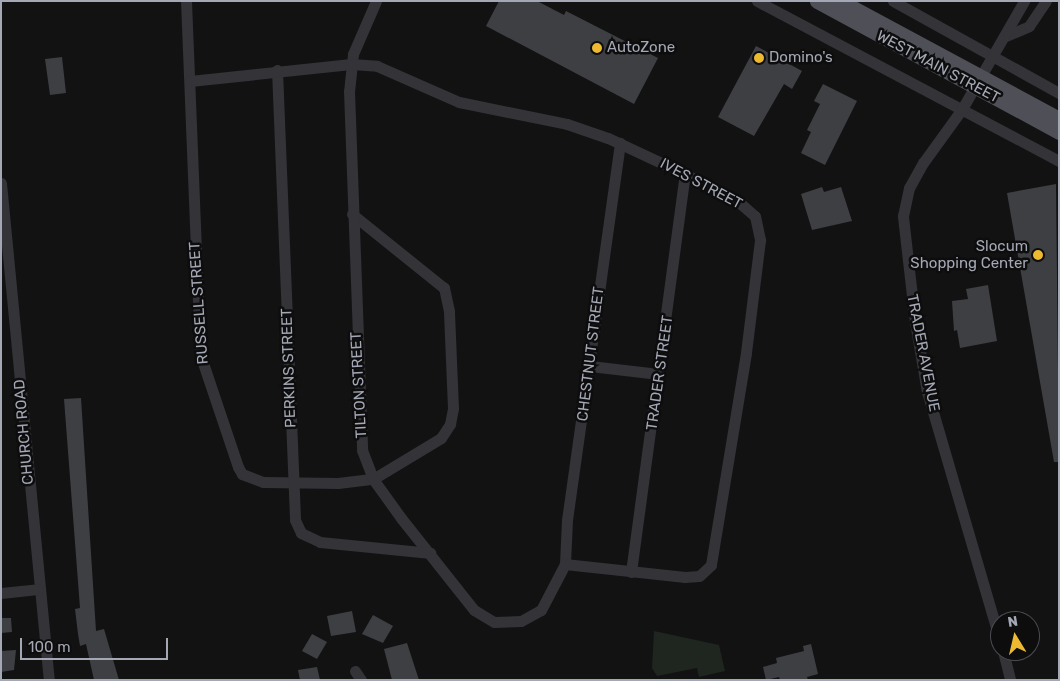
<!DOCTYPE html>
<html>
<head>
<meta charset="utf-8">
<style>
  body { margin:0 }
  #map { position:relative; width:1060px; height:681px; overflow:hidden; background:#121213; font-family:Rubik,sans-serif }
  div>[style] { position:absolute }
  .green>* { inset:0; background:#1e261f }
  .building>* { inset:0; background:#3e3f43 }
  .minor>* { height:11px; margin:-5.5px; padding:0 5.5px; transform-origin:5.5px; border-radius:5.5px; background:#333338 }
  .major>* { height:15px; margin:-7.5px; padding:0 7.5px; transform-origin:7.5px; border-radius:7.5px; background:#4f5057 }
  .dots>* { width:14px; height:14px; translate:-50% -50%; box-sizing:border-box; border:2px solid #0d0d0e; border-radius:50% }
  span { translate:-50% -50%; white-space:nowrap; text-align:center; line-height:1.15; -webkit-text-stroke:5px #0d0d0e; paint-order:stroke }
  .poi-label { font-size:15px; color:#a4a7b4 }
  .left { translate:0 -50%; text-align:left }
  .right { translate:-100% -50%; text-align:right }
  .street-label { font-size:15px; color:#a4a7b4 }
  .frame { position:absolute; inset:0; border:2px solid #a4a7b4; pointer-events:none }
  .north { position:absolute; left:990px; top:611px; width:50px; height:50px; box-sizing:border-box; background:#0d0d0e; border:1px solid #494b50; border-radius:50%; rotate:351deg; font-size:14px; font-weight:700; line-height:20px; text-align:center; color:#a4a7b4 }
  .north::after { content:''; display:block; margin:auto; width:18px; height:22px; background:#ecb931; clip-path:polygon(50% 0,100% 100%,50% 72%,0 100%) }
  .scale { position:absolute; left:20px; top:638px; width:148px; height:22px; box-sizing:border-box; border:2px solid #a4a7b4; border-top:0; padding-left:6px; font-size:15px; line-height:18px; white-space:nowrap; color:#a4a7b4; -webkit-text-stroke:4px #0d0d0e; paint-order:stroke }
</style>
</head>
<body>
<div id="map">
  <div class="green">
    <div style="clip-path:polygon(654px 631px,719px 645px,725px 671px,699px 677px,697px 668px,657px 676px,652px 668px)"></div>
  </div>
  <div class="building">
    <div style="clip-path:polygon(499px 1px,537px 1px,564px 15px,566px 11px,658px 58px,634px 104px,486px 26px)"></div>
    <div style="clip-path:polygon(756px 46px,802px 71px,792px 89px,784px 84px,754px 136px,718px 117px)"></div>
    <div style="clip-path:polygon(62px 57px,66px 93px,50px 95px,45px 59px)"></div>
    <div style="clip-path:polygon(823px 84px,857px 101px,825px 165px,801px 153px,811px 132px,807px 130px,820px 104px,814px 101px)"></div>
    <div style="clip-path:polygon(1056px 184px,1059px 462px,1054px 462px,1007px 193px)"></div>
    <div style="clip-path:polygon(822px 187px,824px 192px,841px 187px,852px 221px,812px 230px,801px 194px)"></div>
    <div style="clip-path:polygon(988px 285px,997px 341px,960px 348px,957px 330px,954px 331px,952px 301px,968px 299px,966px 289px)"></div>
    <div style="clip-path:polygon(81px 398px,96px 631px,104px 629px,119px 680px,94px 680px,86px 644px,80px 646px,78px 634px,75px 609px,80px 608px,64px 399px)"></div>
    <div style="clip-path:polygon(352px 611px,356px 632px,331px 636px,327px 616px)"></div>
    <div style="clip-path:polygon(373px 615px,393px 626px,383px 643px,362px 634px)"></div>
    <div style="clip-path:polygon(1px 618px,11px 618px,12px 632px,1px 633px)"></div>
    <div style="clip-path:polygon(312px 634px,327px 642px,317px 659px,302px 651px)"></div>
    <div style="clip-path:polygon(407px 643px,419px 680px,392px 680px,384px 649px)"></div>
    <div style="clip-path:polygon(811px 644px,818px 674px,807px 677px,808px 680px,780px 680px,779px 677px,766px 680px,763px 667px,777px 663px,776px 658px,804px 651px,803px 646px)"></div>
    <div style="clip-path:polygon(16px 650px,14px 670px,1px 672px,1px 651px)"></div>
    <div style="clip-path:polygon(317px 667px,320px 680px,300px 680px,298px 670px)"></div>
  </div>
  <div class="minor">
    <div style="left:186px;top:1px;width:353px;rotate:87.7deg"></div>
    <div style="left:200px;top:354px;width:119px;rotate:71.4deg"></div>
    <div style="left:238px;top:467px;width:8px;rotate:60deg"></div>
    <div style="left:242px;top:474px;width:22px;rotate:21deg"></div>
    <div style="left:263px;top:482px;width:75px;rotate:0.8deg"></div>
    <div style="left:338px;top:483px;width:35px;rotate:-7deg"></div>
    <div style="left:373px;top:479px;width:79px;rotate:-31.1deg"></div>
    <div style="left:441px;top:438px;width:17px;rotate:-57deg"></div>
    <div style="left:450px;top:424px;width:16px;rotate:-79deg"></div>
    <div style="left:453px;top:408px;width:97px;rotate:-92.4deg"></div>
    <div style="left:449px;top:311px;width:24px;rotate:-102deg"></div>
    <div style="left:444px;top:288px;width:118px;rotate:-141.2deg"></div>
    <div style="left:376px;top:1px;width:58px;rotate:113.5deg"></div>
    <div style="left:353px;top:54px;width:37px;rotate:96deg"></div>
    <div style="left:349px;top:91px;width:359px;rotate:87.9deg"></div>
    <div style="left:362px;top:450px;width:31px;rotate:69deg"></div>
    <div style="left:373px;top:479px;width:48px;rotate:54.3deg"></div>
    <div style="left:401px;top:518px;width:117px;rotate:51.6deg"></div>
    <div style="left:474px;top:610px;width:23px;rotate:31deg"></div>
    <div style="left:494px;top:622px;width:27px;rotate:-2deg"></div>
    <div style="left:521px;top:621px;width:23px;rotate:-29deg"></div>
    <div style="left:541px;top:610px;width:52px;rotate:-62.4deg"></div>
    <div style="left:565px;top:564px;width:44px;rotate:-87.4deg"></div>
    <div style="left:567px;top:520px;width:381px;rotate:-82deg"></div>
    <div style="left:757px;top:1px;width:342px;rotate:27.9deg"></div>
    <div style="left:893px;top:1px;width:190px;rotate:29deg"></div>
    <div style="left:1006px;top:36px;width:25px;rotate:-23deg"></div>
    <div style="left:1029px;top:26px;width:30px;rotate:-56deg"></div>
    <div style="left:277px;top:70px;width:450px;rotate:87.7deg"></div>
    <div style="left:295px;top:520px;width:14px;rotate:65deg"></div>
    <div style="left:301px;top:533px;width:21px;rotate:25deg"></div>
    <div style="left:320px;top:542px;width:111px;rotate:5.7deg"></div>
    <div style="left:190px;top:81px;width:162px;rotate:-6deg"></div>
    <div style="left:351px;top:64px;width:26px;rotate:4deg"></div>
    <div style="left:377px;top:66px;width:90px;rotate:23.7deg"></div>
    <div style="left:459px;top:102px;width:110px;rotate:11.5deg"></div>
    <div style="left:567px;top:124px;width:43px;rotate:18.9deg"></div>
    <div style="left:608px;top:138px;width:85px;rotate:25.1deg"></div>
    <div style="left:685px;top:174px;width:64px;rotate:28.2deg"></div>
    <div style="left:741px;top:204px;width:18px;rotate:41deg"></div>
    <div style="left:755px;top:216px;width:25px;rotate:78deg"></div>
    <div style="left:760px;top:240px;width:114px;rotate:97.1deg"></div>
    <div style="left:746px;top:353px;width:215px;rotate:99.4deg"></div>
    <div style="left:711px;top:565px;width:16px;rotate:137deg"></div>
    <div style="left:699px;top:576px;width:14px;rotate:176deg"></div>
    <div style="left:685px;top:577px;width:121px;rotate:-173.8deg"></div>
    <div style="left:1px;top:183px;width:499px;rotate:84.5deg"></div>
    <div style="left:590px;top:366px;width:69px;rotate:6.6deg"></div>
    <div style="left:631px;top:572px;width:402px;rotate:-82.3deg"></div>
    <div style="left:1px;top:593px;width:37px;rotate:-6deg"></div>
    <div style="left:1000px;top:641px;width:259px;rotate:-106.3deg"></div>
    <div style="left:927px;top:392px;width:71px;rotate:-99.7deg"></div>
    <div style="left:915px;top:322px;width:107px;rotate:-96.5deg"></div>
    <div style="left:903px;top:216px;width:29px;rotate:-78deg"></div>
    <div style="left:909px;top:188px;width:29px;rotate:-61deg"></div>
    <div style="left:923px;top:163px;width:67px;rotate:-54.2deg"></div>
    <div style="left:962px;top:109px;width:125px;rotate:-60.1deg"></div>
    <div style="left:1003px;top:651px;width:30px;rotate:76deg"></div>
    <div style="left:355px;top:671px;width:11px;rotate:56deg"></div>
  </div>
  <div class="major">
    <div style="left:817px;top:1px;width:275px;rotate:28.4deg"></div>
    <div style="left:840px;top:1px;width:249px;rotate:28.3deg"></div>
  </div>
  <div class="dots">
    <div style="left:597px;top:48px;background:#ecb931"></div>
    <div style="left:759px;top:58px;background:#ecb931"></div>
    <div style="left:1038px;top:255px;background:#ecb931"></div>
  </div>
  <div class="poi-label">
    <span class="left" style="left:607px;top:48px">AutoZone</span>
    <span class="left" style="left:769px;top:58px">Domino's</span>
    <span class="right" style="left:1028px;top:255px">Slocum<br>Shopping Center</span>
  </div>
  <div class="street-label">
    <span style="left:938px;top:67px;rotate:28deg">WEST MAIN STREET</span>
    <span style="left:701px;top:184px;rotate:28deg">IVES STREET</span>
    <span style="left:199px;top:303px;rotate:-94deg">RUSSELL STREET</span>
    <span style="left:923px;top:353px;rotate:79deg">TRADER AVENUE</span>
    <span style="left:591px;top:354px;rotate:-83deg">CHESTNUT STREET</span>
    <span style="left:289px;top:368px;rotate:-92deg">PERKINS STREET</span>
    <span style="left:660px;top:373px;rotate:-82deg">TRADER STREET</span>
    <span style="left:359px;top:385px;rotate:-93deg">TILTON STREET</span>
    <span style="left:24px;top:432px;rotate:-95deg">CHURCH ROAD</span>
  </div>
  <div class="frame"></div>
  <div class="north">N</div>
  <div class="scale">100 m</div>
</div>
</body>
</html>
